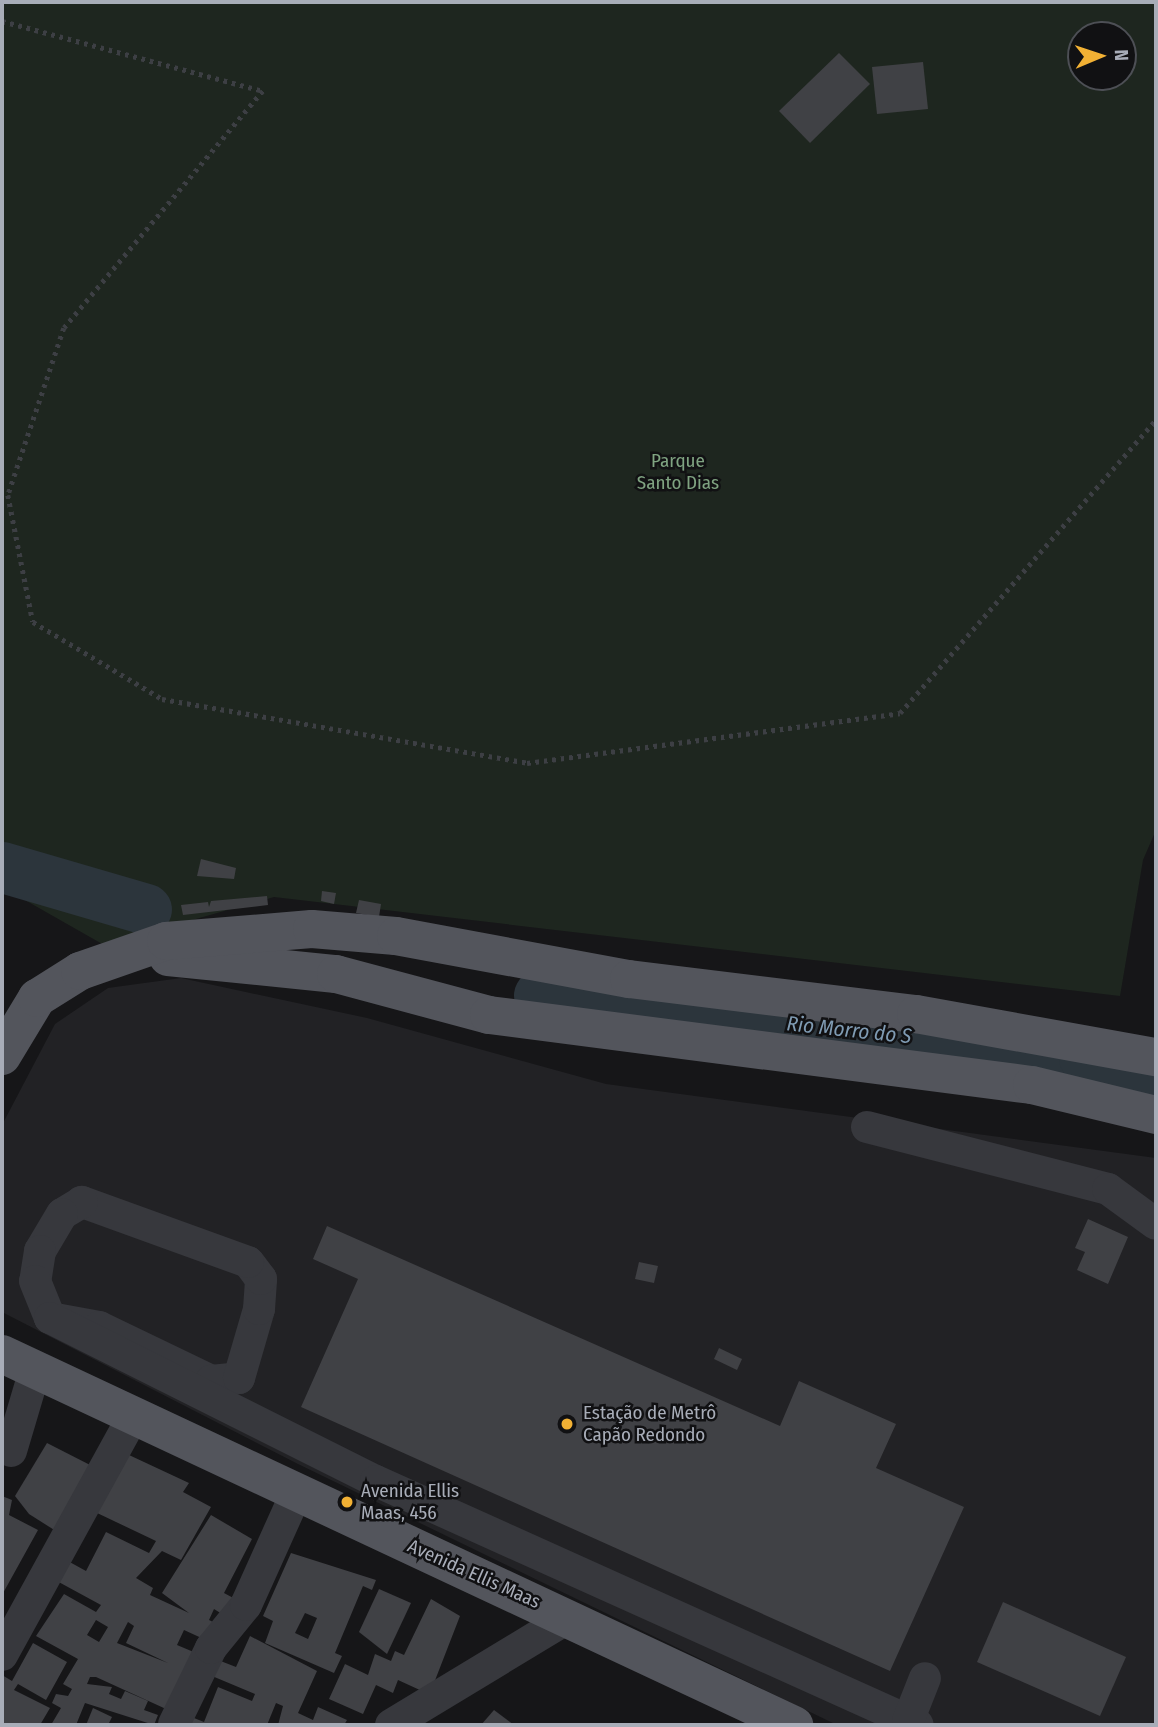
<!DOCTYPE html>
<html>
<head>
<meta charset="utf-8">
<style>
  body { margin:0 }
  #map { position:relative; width:1158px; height:1727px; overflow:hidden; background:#161618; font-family:"Fira Sans Condensed",sans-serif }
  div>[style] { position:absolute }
  .built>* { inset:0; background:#222225 }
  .green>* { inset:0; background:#1e261f }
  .river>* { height:51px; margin:-25.5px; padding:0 25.5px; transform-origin:25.5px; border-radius:25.5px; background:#2c353c }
  .building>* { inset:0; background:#404145 }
  .path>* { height:4.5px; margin-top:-2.25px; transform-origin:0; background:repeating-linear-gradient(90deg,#3d3f44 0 3.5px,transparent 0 8.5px) }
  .minor>* { height:32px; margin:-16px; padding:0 16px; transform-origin:16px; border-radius:16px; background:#37383d }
  .major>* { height:38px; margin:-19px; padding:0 19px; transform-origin:19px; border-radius:19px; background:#53555c }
  .dots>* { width:19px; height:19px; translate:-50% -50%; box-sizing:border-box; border:4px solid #111113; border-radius:50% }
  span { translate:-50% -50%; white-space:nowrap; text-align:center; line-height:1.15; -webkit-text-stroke:5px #111113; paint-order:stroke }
  .park-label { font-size:19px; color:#7fa381 }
  .poi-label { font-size:19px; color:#a8adb8 }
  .left { translate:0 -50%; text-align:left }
  .street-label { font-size:19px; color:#a8adb8 }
  .water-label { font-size:21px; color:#7f9bb3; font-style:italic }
  .frame { position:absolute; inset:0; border:4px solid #a8adb8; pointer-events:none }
  .north { position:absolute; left:1067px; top:21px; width:70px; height:70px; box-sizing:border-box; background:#111113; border:2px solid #4d4f55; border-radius:50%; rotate:88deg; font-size:19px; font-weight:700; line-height:28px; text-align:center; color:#a8adb8 }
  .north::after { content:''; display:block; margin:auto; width:24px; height:32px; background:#f2b134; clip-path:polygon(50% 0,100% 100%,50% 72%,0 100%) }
</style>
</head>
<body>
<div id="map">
  <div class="built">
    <div style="clip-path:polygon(181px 978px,367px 1018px,606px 1084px,1156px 1158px,1156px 1725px,837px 1725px,298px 1464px,2px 1312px,2px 1125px,55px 1024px,108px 988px)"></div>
  </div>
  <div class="green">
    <div style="clip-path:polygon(evenodd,2px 2px,1156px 2px,1156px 830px,1143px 860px,1120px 996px,274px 897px,104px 945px,2px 887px,2px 2px,1081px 35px,1123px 35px,1123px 77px,1081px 77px,1081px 35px)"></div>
  </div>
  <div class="river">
    <div style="left:2px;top:867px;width:150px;rotate:16.3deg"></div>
    <div style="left:539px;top:995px;width:549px;rotate:6.49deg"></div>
    <div style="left:1084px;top:1057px;width:76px;rotate:17.7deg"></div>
  </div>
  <div class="building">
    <div style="clip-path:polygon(839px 53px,870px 84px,810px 143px,779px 111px)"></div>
    <div style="clip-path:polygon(923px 62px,928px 109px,877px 114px,872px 67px)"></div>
    <div style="clip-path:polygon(201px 859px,236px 868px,234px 879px,197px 876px)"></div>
    <div style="clip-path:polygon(322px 891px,336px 893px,334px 904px,321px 901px)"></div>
    <div style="clip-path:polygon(267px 896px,268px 905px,183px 915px,181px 905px,208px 902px,209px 907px,211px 901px)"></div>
    <div style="clip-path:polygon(359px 900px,381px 904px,379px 917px,356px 913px)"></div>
    <div style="clip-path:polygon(1088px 1219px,1128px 1237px,1108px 1284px,1077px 1270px,1085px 1252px,1075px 1248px)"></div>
    <div style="clip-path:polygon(327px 1226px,780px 1426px,799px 1381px,896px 1424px,876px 1468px,964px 1507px,890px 1671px,301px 1407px,358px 1279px,313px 1259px)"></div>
    <div style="clip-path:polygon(639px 1262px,658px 1266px,654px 1283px,635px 1279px)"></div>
    <div style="clip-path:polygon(719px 1348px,742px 1359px,737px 1370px,714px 1359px)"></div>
    <div style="clip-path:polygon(47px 1443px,96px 1468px,59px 1533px,29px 1514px,15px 1496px)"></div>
    <div style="clip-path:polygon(evenodd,129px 1455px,189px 1483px,183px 1492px,211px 1507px,181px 1560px,162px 1551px,136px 1578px,153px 1588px,150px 1595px,189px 1613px,162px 1593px,211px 1515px,252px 1539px,224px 1593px,237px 1600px,222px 1614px,214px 1609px,209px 1620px,217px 1624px,208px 1641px,184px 1630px,177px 1645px,196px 1653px,166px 1709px,96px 1677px,90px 1677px,87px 1684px,112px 1687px,109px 1694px,121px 1699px,125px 1691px,148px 1701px,144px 1710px,158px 1715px,154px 1725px,85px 1703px,76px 1725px,51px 1725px,61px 1708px,52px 1703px,56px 1694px,68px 1696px,72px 1689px,63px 1684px,78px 1659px,36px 1636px,64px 1594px,96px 1612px,101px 1605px,55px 1580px,66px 1560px,86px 1571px,106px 1532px,149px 1553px,156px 1541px,95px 1512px,129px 1455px,96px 1620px,108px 1627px,99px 1642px,87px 1635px,96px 1620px,129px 1455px,128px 1622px,134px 1626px,126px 1643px,168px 1663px,117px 1643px,128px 1622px)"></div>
    <div style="clip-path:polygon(2px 1496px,12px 1500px,9px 1515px,38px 1530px,2px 1595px)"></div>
    <div style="clip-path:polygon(evenodd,291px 1553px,376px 1580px,372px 1590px,363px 1586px,335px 1653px,342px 1656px,334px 1673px,265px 1643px,273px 1621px,263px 1616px,291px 1553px,305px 1613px,317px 1618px,308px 1639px,295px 1633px,305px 1613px)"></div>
    <div style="clip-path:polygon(379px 1589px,411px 1603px,387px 1654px,359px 1632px)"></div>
    <div style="clip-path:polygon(431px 1599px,460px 1616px,434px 1683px,422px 1691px,398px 1680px,393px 1693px,376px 1685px,363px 1714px,329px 1699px,345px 1664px,368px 1675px,375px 1654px,391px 1661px,395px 1651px,404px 1655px)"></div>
    <div style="clip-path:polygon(1003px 1602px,1126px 1657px,1100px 1716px,977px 1662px)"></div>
    <div style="clip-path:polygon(250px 1636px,317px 1671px,298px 1713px,313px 1720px,318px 1707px,347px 1720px,344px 1725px,278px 1725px,283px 1706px,276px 1703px,267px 1725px,184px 1725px,189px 1716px,204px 1722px,218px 1687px,252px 1701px,255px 1694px,212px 1676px,218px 1660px,236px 1667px)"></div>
    <div style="clip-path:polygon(33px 1643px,67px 1662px,46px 1700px,18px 1684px,14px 1690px,50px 1708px,40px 1725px,2px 1725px,2px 1675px,12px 1681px)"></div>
    <div style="clip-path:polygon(93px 1708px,112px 1717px,108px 1725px,86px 1725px)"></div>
    <div style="clip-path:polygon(494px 1710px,514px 1725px,481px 1725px)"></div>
  </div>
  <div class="path">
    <div style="left:2px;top:21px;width:270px;rotate:15deg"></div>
    <div style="left:263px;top:91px;width:309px;rotate:130deg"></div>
    <div style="left:64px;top:328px;width:176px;rotate:108.5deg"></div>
    <div style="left:8px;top:495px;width:129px;rotate:78.9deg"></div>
    <div style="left:33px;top:622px;width:150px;rotate:30.8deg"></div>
    <div style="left:162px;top:699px;width:371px;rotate:9.9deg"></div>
    <div style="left:527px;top:763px;width:376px;rotate:-7.6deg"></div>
    <div style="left:900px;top:713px;width:389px;rotate:-48.9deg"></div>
  </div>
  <div class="minor">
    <div style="left:867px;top:1127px;width:249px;rotate:14.4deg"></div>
    <div style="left:1108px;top:1189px;width:59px;rotate:36.1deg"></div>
    <div style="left:50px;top:1318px;width:50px;rotate:10.4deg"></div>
    <div style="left:99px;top:1327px;width:124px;rotate:25.7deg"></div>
    <div style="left:211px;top:1381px;width:28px;rotate:-6deg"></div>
    <div style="left:239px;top:1378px;width:72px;rotate:-73.8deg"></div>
    <div style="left:259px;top:1309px;width:30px;rotate:-86deg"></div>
    <div style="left:261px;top:1279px;width:21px;rotate:-127deg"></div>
    <div style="left:248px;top:1262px;width:177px;rotate:-160.1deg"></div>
    <div style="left:82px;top:1202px;width:23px;rotate:149deg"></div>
    <div style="left:62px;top:1214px;width:43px;rotate:120.7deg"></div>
    <div style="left:40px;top:1251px;width:30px;rotate:99deg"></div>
    <div style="left:35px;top:1281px;width:40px;rotate:68deg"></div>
    <div style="left:50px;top:1318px;width:364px;rotate:26.6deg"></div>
    <div style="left:376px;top:1481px;width:594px;rotate:24.24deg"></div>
    <div style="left:11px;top:1451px;width:84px;rotate:-73.5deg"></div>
    <div style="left:2px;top:1655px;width:272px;rotate:-61.2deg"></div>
    <div style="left:908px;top:1721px;width:46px;rotate:-68.4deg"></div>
    <div style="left:174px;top:1724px;width:85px;rotate:-64deg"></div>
    <div style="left:211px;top:1648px;width:55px;rotate:-50.9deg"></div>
    <div style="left:246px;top:1605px;width:122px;rotate:-65.8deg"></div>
    <div style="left:391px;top:1725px;width:208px;rotate:-31.2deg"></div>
  </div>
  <div class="major">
    <div style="left:168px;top:957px;width:169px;rotate:5.8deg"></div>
    <div style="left:336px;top:974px;width:158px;rotate:15deg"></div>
    <div style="left:489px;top:1015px;width:547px;rotate:7.35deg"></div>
    <div style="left:1032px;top:1085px;width:128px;rotate:13.6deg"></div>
    <div style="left:2px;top:1056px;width:68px;rotate:-58.9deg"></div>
    <div style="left:37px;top:998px;width:51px;rotate:-32.1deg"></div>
    <div style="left:80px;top:971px;width:91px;rotate:-19.2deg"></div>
    <div style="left:166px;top:941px;width:146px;rotate:-4.7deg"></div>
    <div style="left:312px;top:929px;width:84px;rotate:4.8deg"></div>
    <div style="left:396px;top:936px;width:237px;rotate:10.5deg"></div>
    <div style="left:629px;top:979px;width:289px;rotate:7deg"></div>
    <div style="left:916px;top:1014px;width:244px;rotate:10.2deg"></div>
    <div style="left:2px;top:1354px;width:875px;rotate:25.1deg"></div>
  </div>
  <div class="dots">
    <div style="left:567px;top:1424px;background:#f2b134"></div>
    <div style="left:347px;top:1502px;background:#f2b134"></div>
  </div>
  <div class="park-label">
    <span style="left:678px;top:472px">Parque<br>Santo Dias</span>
  </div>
  <div class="poi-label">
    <span class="left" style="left:583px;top:1424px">Estação de Metrô<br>Capão Redondo</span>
    <span class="left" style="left:361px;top:1502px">Avenida Ellis<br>Maas, 456</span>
  </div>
  <div class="street-label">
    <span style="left:474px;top:1574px;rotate:24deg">Avenida Ellis Maas</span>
  </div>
  <div class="water-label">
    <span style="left:849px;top:1030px;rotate:6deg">Rio Morro do S</span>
  </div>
  <div class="frame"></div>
  <div class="north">N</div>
</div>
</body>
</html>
